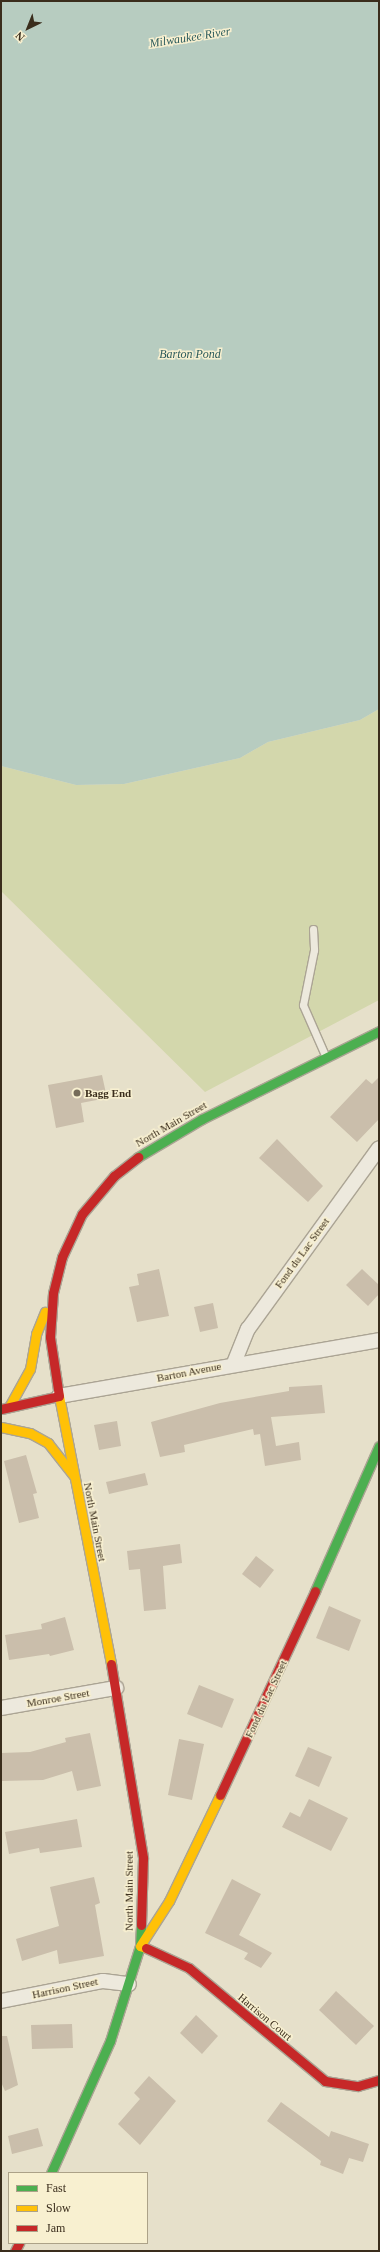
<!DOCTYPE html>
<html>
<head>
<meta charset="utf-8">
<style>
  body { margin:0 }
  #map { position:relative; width:380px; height:2252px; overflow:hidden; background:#e6e0ca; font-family:Georgia,serif }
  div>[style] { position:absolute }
  .green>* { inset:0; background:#d3d7ac }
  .water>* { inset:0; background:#b7ccc0 }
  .building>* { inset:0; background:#cabeab }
  .roads { filter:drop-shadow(1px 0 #aba494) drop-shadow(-1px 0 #aba494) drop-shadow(0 1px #aba494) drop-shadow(0 -1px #aba494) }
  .lane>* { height:7px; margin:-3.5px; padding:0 3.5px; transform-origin:3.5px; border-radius:3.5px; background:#ede9dd }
  .street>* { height:14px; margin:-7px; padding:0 7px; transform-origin:7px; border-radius:7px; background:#ede9dd }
  .fast>* { height:9px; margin:-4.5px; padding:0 4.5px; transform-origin:4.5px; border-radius:4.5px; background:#4caf50 }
  .slow>* { height:9px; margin:-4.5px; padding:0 4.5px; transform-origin:4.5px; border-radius:4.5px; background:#ffc107 }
  .jam>* { height:9px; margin:-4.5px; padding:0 4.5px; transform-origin:4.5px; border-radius:4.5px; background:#c62828 }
  .dots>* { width:11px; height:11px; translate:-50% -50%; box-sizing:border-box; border:2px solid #f8f0d0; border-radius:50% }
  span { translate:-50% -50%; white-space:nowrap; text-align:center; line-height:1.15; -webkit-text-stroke:3px #f8f0d0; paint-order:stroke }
  .poi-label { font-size:11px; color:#3a2d1c; font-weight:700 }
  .left { translate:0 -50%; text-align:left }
  .street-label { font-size:11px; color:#3a2d1c }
  .water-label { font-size:12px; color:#2a5a5b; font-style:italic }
  .frame { position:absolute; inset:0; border:2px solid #3a2d1c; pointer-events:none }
  .legend { position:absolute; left:8px; top:2172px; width:140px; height:72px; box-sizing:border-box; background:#f8f0d0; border:1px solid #aca288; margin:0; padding:5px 7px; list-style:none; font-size:12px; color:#3a2d1c }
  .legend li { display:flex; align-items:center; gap:8px; height:20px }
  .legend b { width:20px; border:1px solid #aca288 }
  .north { position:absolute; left:8px; top:8px; width:40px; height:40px; -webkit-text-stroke:3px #f8f0d0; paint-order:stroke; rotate:223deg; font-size:11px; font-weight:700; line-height:16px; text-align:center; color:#3a2d1c }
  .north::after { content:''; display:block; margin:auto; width:14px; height:18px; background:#3a2d1c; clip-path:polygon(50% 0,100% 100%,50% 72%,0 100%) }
</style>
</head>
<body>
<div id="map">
  <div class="green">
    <div style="clip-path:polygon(379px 709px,379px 1000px,205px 1092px,1px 891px,1px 766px,76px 785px,124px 784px,240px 758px,268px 742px,360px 720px)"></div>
  </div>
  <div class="water">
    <div style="clip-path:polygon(1px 1px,379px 1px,379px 709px,360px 720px,268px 742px,240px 758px,124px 784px,76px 785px,1px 766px)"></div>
  </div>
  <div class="building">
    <div style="clip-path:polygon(102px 1075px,107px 1098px,81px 1103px,84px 1122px,56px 1128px,48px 1085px)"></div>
    <div style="clip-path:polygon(379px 1077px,379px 1119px,357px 1142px,330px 1117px,366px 1079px,372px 1084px)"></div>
    <div style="clip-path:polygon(277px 1139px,323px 1186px,308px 1202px,259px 1158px)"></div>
    <div style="clip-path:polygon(159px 1269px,169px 1316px,137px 1322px,129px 1287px,139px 1285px,137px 1274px)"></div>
    <div style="clip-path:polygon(362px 1269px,379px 1285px,379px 1294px,368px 1306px,346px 1285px)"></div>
    <div style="clip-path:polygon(213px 1303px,218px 1328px,200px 1332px,194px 1307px)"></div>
    <div style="clip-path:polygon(322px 1385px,325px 1413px,271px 1417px,276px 1446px,299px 1442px,301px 1460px,265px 1466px,260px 1434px,254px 1435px,253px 1429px,184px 1445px,185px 1452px,160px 1457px,151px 1422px,220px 1403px,289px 1391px,289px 1387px)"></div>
    <div style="clip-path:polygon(117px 1421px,121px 1446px,99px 1450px,94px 1425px)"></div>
    <div style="clip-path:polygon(26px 1455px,37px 1493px,33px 1494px,39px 1518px,19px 1523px,4px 1461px)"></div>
    <div style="clip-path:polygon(145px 1473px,148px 1485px,109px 1494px,106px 1482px)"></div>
    <div style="clip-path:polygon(180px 1544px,182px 1563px,163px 1566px,166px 1609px,144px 1611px,140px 1569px,129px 1570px,127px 1551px)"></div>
    <div style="clip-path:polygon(256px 1556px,274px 1570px,260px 1588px,242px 1574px)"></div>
    <div style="clip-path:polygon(329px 1606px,361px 1620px,349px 1651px,316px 1638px)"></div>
    <div style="clip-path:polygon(65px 1617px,74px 1650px,50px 1656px,49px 1654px,9px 1660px,5px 1635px,42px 1629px,41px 1624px)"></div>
    <div style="clip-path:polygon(199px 1685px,234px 1699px,222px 1728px,187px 1714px)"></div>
    <div style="clip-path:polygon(90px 1733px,101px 1786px,77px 1791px,72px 1771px,43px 1780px,2px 1781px,1px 1753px,30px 1752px,66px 1742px,65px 1738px)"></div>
    <div style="clip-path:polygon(179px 1739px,204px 1744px,192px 1800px,168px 1795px)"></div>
    <div style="clip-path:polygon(308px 1747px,332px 1757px,319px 1787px,295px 1776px)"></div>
    <div style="clip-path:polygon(309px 1799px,348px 1818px,331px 1851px,282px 1827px,290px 1812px,300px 1817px)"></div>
    <div style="clip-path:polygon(77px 1819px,82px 1847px,40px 1853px,39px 1848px,9px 1854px,5px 1832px)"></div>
    <div style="clip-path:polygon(94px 1877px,100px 1903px,95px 1905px,104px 1956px,59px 1964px,57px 1950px,22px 1961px,16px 1939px,59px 1926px,50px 1887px)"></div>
    <div style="clip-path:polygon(232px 1879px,261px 1894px,239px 1935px,272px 1953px,261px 1968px,244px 1959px,248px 1953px,205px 1933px)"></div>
    <div style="clip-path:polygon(336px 1991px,374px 2026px,356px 2045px,319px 2010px)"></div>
    <div style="clip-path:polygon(196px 2015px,218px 2036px,202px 2054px,180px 2033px)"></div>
    <div style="clip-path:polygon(72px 2024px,73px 2048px,32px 2049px,31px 2025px)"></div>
    <div style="clip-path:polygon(1px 2036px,7px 2036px,18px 2085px,5px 2091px,1px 2082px)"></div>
    <div style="clip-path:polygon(149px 2076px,176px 2101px,140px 2145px,118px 2124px,140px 2099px,134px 2093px)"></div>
    <div style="clip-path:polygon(281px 2102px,329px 2137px,331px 2131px,369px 2144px,363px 2162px,349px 2158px,343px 2174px,320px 2165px,321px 2161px,267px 2121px)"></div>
    <div style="clip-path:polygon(38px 2128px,43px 2146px,12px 2154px,8px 2136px)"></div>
  </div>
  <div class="roads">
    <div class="lane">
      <div style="left:313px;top:929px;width:21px;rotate:87deg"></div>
      <div style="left:314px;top:950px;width:56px;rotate:101.3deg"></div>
      <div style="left:303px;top:1005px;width:55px;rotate:66.3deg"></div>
    </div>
    <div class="street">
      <div style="left:234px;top:1363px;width:37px;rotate:-68deg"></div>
      <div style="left:248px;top:1329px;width:223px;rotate:-54.1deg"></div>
      <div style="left:59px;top:1396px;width:325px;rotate:-9.9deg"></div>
      <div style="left:1px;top:1708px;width:117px;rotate:-9.9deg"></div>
      <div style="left:1px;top:2001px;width:104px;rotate:-11.1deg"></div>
      <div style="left:103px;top:1981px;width:26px;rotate:7deg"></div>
    </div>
    <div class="fast">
      <div style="left:138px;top:1157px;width:74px;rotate:-30.7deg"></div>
      <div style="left:202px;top:1119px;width:198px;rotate:-26.4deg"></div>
      <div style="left:315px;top:1591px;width:158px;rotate:-66.2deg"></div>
      <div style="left:51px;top:2173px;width:145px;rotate:-65.9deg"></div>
      <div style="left:110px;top:2041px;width:100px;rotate:-72.5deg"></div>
      <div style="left:140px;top:1946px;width:21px;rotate:-87deg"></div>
    </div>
    <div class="slow">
      <div style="left:59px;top:1396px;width:273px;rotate:79deg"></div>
      <div style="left:9px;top:1407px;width:43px;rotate:-61.1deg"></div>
      <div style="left:30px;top:1369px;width:36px;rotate:-80deg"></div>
      <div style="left:36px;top:1334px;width:24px;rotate:-68deg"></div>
      <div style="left:1px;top:1427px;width:30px;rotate:12deg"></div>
      <div style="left:30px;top:1433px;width:21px;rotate:29deg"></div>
      <div style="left:48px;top:1443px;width:42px;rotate:51.8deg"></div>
      <div style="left:146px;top:1948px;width:6px;rotate:-162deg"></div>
      <div style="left:140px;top:1946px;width:54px;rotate:-57.2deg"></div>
      <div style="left:169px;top:1901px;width:118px;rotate:-64.3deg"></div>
    </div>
    <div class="jam">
      <div style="left:1px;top:1409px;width:59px;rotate:-12.6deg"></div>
      <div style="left:59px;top:1396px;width:60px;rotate:-98.7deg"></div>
      <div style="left:50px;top:1337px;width:44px;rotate:-86.1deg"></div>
      <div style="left:53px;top:1293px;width:37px;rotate:-76deg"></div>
      <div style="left:62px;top:1257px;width:47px;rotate:-65.1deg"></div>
      <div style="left:82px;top:1214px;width:50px;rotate:-49.9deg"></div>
      <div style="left:114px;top:1176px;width:31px;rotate:-38deg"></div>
      <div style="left:111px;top:1664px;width:197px;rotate:80.6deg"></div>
      <div style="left:143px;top:1858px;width:67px;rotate:91.7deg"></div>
      <div style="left:220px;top:1795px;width:225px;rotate:-65deg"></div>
      <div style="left:146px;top:1948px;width:47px;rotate:24.9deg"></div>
      <div style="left:189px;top:1968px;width:177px;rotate:39.7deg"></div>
      <div style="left:325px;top:2081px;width:33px;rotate:9deg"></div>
      <div style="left:358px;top:2086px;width:22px;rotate:-16deg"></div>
      <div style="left:15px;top:2251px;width:9px;rotate:-63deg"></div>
    </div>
  </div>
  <div class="dots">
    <div style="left:77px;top:1093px;background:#766c59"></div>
  </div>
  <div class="poi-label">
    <span class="left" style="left:85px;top:1093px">Bagg End</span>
  </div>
  <div class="street-label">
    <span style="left:171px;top:1124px;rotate:-30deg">North Main Street</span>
    <span style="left:302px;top:1253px;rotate:-54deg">Fond du Lac Street</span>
    <span style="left:189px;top:1372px;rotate:-11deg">Barton Avenue</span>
    <span style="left:95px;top:1522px;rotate:79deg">North Main Street</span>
    <span style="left:58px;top:1698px;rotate:-10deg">Monroe Street</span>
    <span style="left:266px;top:1699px;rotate:-65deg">Fond du Lac Street</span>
    <span style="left:129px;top:1891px;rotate:-90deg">North Main Street</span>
    <span style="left:65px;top:1988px;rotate:-12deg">Harrison Street</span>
    <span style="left:265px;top:2017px;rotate:40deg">Harrison Court</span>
  </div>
  <div class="water-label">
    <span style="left:190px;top:38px;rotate:-9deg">Milwaukee River</span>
    <span style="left:190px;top:355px">Barton Pond</span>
  </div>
  <div class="frame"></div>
  <ul class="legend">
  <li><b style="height:5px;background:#4caf50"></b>Fast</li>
  <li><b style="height:5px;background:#ffc107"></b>Slow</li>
  <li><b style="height:5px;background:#c62828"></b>Jam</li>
  </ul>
  <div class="north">N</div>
</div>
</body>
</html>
